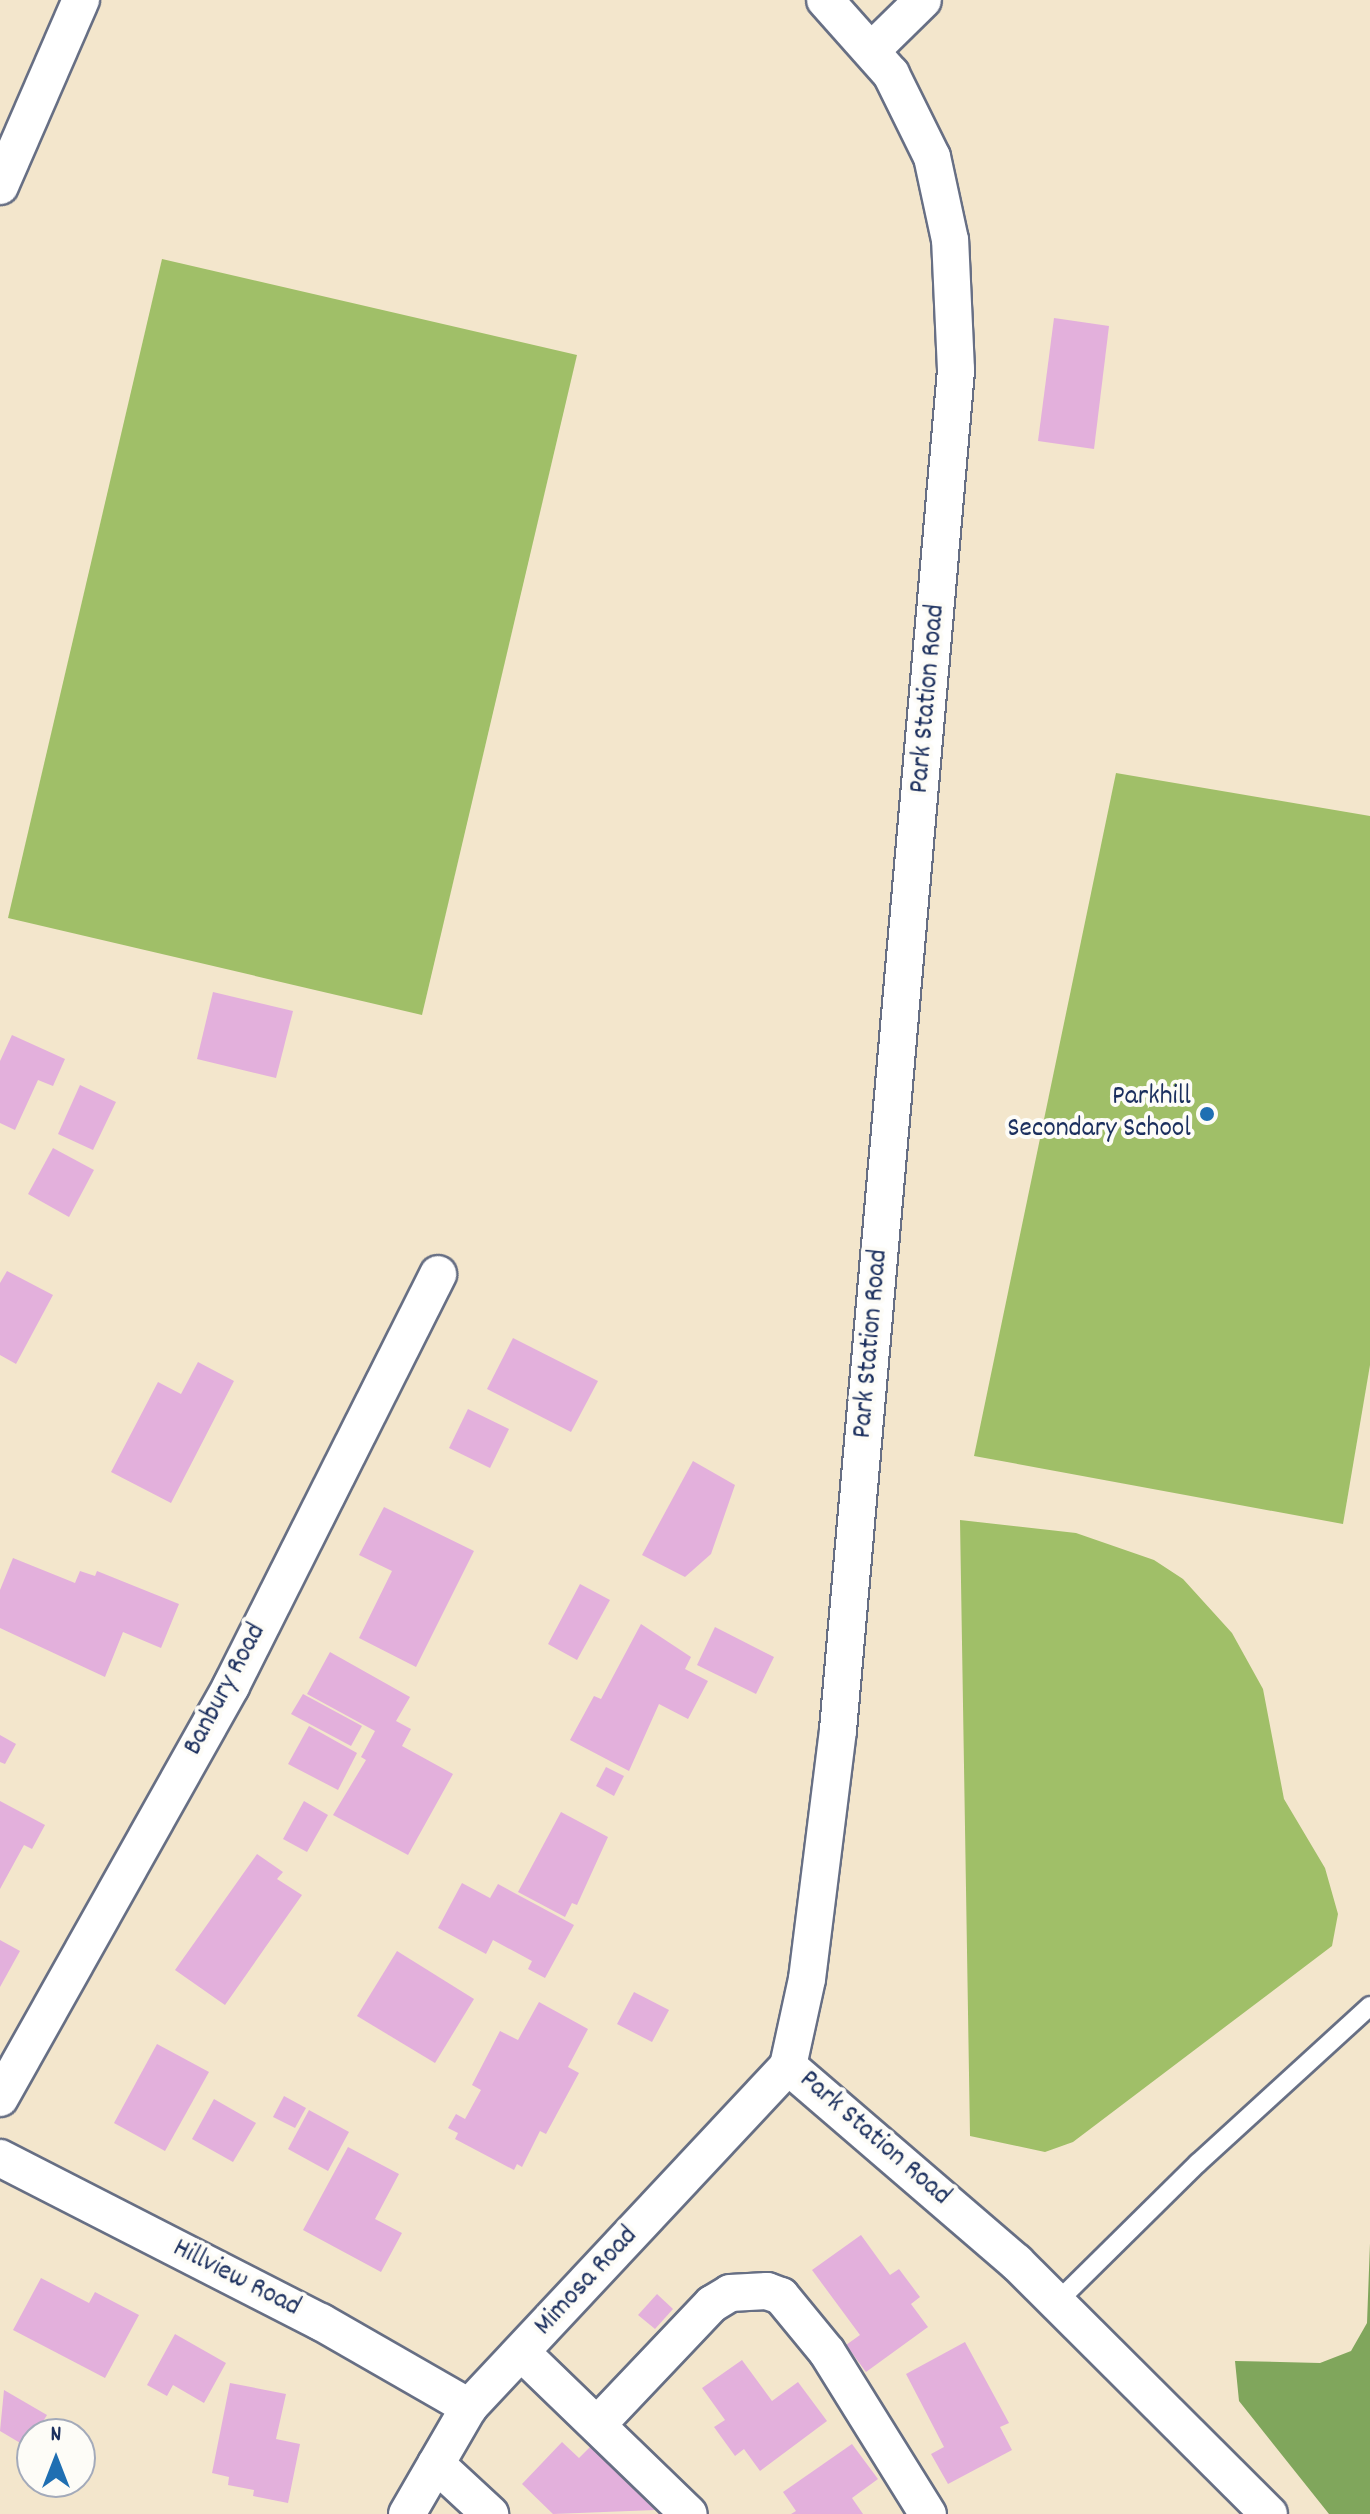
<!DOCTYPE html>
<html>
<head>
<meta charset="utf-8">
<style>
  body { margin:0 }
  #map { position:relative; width:1370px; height:2514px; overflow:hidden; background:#f3e6cc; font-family:Dekko,sans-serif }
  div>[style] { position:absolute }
  .green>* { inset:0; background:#a0bf68 }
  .forest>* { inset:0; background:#80a65c }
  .building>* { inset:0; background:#e3b0dc }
  .roads { filter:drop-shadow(2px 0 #676f84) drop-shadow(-2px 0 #676f84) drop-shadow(0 2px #676f84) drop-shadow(0 -2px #676f84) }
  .lane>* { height:18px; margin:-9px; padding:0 9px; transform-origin:9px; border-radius:9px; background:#fff }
  .street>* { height:36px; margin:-18px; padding:0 18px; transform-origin:18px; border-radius:18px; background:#fff }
  .dots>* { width:22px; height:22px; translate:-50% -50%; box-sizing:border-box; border:4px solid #fdfcf7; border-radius:50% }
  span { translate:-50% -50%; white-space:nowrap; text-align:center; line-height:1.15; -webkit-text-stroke:8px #fdfcf7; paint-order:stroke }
  .street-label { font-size:28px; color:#1b2f5e }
  .poi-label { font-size:28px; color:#1b2f5e }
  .right { translate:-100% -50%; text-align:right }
  .north { position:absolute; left:16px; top:2418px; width:80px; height:80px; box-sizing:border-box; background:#fdfcf7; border:2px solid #a3aaba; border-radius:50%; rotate:0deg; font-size:22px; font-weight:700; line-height:32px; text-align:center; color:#1b2f5e }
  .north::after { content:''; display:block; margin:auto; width:28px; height:36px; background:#1f6fb2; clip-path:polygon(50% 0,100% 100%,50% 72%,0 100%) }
</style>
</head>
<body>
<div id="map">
  <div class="green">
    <div style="clip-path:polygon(162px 259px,577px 355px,422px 1015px,8px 918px)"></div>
    <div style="clip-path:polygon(1116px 773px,1370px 816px,1370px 1365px,1343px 1524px,974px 1456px)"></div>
    <div style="clip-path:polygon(960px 1520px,1076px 1533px,1154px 1560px,1183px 1579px,1232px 1633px,1263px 1689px,1284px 1799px,1325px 1868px,1338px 1914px,1332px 1946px,1073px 2142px,1045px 2152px,970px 2136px)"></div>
  </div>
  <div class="forest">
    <div style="clip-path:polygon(1370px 2243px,1370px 2514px,1329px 2514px,1239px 2401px,1235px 2361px,1320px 2363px,1351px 2351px,1367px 2323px)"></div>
  </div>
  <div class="building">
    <div style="clip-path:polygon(1054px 318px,1109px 326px,1094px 449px,1038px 441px)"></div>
    <div style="clip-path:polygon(213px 992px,293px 1011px,276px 1078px,197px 1059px)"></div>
    <div style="clip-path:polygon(12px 1035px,65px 1059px,53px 1086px,38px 1080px,15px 1130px,0 1123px,0 1061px)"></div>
    <div style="clip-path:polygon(80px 1085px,116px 1102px,93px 1150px,58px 1134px)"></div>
    <div style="clip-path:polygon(53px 1148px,94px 1170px,69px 1217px,28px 1194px)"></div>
    <div style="clip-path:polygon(7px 1271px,53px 1295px,16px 1364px,0 1355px,0 1283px)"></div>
    <div style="clip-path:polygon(513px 1338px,598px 1381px,571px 1432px,487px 1389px)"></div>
    <div style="clip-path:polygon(198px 1362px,234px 1381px,171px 1503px,111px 1472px,158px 1382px,181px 1394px)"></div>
    <div style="clip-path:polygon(468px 1409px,509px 1429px,490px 1468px,449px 1448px)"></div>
    <div style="clip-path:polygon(693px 1461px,735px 1485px,711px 1554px,685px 1577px,642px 1555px)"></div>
    <div style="clip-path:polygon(384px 1507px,474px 1551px,416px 1667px,359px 1638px,392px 1571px,359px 1555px)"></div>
    <div style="clip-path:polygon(13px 1558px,75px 1583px,80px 1571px,95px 1576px,97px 1571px,179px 1604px,161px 1648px,123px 1632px,105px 1677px,0 1628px,0 1590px)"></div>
    <div style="clip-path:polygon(580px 1584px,610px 1600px,577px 1660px,548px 1644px)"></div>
    <div style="clip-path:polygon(641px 1624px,691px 1657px,685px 1669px,708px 1681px,688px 1719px,659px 1704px,629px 1771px,570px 1740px,594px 1696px,601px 1699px)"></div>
    <div style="clip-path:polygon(715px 1627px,774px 1657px,756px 1694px,697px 1665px)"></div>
    <div style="clip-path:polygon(330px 1652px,410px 1697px,396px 1721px,411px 1729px,402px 1746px,453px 1774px,408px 1855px,333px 1815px,366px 1760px,361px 1757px,375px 1731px,307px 1694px)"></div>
    <div style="clip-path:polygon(303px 1694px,362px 1726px,351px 1746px,291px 1714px)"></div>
    <div style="clip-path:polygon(309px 1726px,357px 1753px,338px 1790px,288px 1764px)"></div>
    <div style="clip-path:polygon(0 1735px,16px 1744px,5px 1764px,0 1762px)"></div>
    <div style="clip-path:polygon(606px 1767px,624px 1776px,614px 1796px,596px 1786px)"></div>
    <div style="clip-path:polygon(0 1801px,45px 1825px,32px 1849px,24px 1845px,0 1889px)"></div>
    <div style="clip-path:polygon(304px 1801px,328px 1815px,307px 1852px,283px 1839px)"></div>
    <div style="clip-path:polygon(561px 1812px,608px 1837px,577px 1905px,572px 1903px,565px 1917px,518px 1892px)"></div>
    <div style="clip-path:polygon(257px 1854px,283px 1872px,277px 1879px,302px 1895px,225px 2005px,175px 1970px)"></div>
    <div style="clip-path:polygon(462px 1883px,490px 1898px,498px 1884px,574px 1925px,545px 1978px,528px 1969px,532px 1961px,493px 1940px,486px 1954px,438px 1928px)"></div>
    <div style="clip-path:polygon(0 1940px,20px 1951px,0 1987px)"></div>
    <div style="clip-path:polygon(397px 1951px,474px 1999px,435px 2063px,357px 2016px)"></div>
    <div style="clip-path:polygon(634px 1992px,669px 2010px,652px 2042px,617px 2024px)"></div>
    <div style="clip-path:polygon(539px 2002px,588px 2029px,568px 2067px,579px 2073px,546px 2134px,540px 2131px,522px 2167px,517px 2164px,514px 2170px,455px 2139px,458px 2133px,448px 2128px,456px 2114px,465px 2119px,481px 2090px,472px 2085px,500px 2031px,518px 2040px)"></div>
    <div style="clip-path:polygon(157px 2044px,209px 2072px,165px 2151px,114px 2123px)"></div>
    <div style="clip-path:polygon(284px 2096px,306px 2108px,295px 2128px,273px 2117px)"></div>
    <div style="clip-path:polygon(214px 2099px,256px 2123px,233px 2162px,192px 2139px)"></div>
    <div style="clip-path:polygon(309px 2110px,349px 2132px,328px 2171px,288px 2149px)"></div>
    <div style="clip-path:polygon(348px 2147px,399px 2174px,375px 2219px,402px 2233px,381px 2272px,303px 2230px)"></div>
    <div style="clip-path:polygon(861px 2235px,890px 2275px,899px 2269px,920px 2297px,911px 2304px,928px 2327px,866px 2372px,846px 2345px,860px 2335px,812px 2270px)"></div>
    <div style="clip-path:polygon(41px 2278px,89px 2303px,95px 2292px,139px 2315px,105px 2378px,13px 2330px)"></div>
    <div style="clip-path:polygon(657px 2294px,673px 2309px,655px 2329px,638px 2315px)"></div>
    <div style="clip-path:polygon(175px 2334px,226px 2363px,204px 2403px,173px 2385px,167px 2396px,147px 2385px)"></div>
    <div style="clip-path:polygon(965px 2342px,1009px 2423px,1000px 2427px,1012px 2450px,948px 2484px,931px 2454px,944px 2447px,906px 2374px)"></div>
    <div style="clip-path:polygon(742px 2360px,772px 2401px,798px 2382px,827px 2421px,760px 2471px,744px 2449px,735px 2456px,714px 2427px,725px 2420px,702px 2388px)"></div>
    <div style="clip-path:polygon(230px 2383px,286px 2394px,276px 2439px,300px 2444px,288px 2503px,253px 2496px,254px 2490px,228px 2485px,229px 2477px,212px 2473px)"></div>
    <div style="clip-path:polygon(4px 2390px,47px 2415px,27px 2447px,0 2431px)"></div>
    <div style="clip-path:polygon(562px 2442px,579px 2458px,590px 2447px,655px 2510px,553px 2514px,522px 2484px)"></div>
    <div style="clip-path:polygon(852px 2444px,878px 2479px,852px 2498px,863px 2514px,791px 2514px,796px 2511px,783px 2492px)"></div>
  </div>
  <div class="roads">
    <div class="lane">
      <div style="left:1057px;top:2302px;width:198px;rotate:-44.6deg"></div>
      <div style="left:1198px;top:2163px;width:233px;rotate:-42.4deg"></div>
    </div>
    <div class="street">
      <div style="left:872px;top:50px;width:71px;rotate:-44.4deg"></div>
      <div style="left:0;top:186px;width:203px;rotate:-66.5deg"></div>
      <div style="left:788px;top:2066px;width:301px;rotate:40.7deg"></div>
      <div style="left:1016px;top:2262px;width:357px;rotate:44.9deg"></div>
      <div style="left:0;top:2098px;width:472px;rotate:-60.7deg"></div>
      <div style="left:231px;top:1686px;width:461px;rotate:-63.3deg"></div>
      <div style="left:0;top:2158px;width:360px;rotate:27.1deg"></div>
      <div style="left:321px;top:2322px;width:171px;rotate:29.9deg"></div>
      <div style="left:521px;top:2352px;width:233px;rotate:44deg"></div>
      <div style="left:597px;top:2425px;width:167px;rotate:-46.5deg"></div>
      <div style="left:712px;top:2304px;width:21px;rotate:-31deg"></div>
      <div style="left:730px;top:2293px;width:37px;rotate:-3deg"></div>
      <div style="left:767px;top:2291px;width:15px;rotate:20deg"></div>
      <div style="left:781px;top:2296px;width:72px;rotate:50.6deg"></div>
      <div style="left:827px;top:2352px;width:191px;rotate:58.1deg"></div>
      <div style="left:436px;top:2464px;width:74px;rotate:42.8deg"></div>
      <div style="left:407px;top:2514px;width:124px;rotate:-59.9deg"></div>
      <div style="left:469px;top:2407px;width:467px;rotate:-46.9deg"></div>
      <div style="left:788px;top:2066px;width:89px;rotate:-77.7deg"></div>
      <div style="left:807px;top:1979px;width:251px;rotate:-82.9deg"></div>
      <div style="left:838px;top:1730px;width:1365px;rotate:-85.04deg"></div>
      <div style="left:956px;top:370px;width:130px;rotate:-92.6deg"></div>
      <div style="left:950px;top:240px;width:85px;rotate:-102.2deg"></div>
      <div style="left:932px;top:157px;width:93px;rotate:-116.3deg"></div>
      <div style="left:891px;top:74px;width:99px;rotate:-131.7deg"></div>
    </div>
  </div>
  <div class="dots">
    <div style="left:1207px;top:1114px;background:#1f6fb2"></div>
  </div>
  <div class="street-label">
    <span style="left:929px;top:699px;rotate:-85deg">Park Station Road</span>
    <span style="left:872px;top:1344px;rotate:-85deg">Park Station Road</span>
    <span style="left:226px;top:1690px;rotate:-62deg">Banbury Road</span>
    <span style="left:874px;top:2139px;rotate:41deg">Park Station Road</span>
    <span style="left:236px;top:2279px;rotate:27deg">Hillview Road</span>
    <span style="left:587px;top:2282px;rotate:-47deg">Mimosa Road</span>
  </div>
  <div class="poi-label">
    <span class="right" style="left:1191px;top:1114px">Parkhill<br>Secondary School</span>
  </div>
  <div class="north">N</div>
</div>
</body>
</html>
